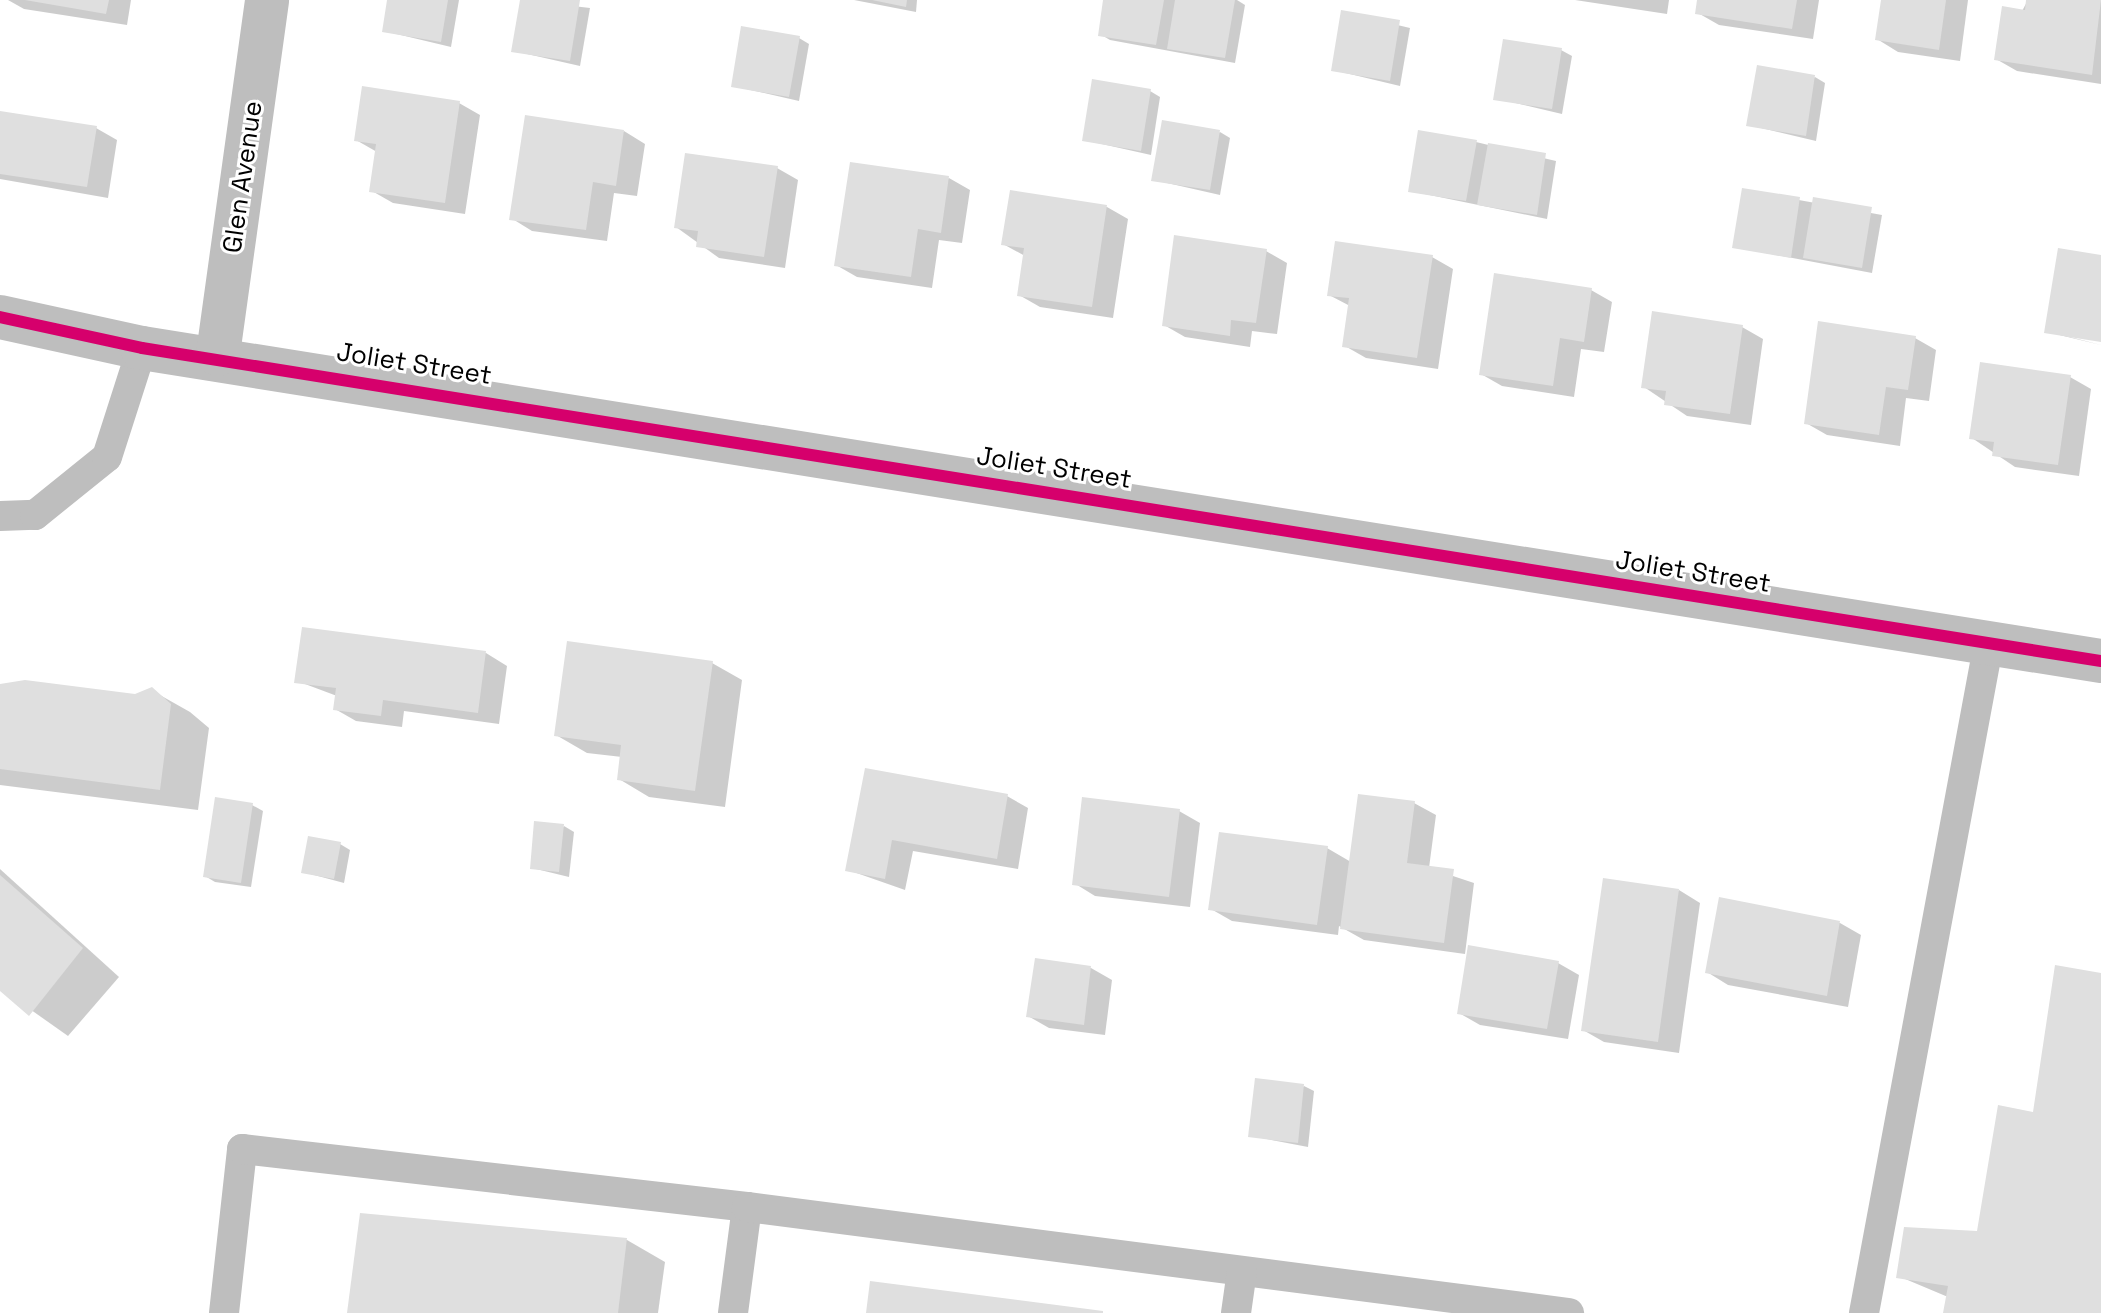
<!DOCTYPE html>
<html>
<head>
<meta charset="utf-8">
<style>
  body { margin:0 }
  #map { position:relative; width:2101px; height:1313px; overflow:hidden; background:#fff; font-family:"Space Grotesk",sans-serif }
  div>[style] { position:absolute }
  .shadow>* { inset:0; background:#0003 }
  .building>* { inset:0; background:#dfdfdf }
  .lane>* { height:30px; margin:-15px; padding:0 15px; transform-origin:15px; border-radius:15px; background:#bebebe }
  .street>* { height:44px; margin:-22px; padding:0 22px; transform-origin:22px; border-radius:22px; background:#bebebe }
  .cycleway>* { height:12px; margin:-6px; padding:0 6px; transform-origin:6px; border-radius:6px; background:#d6006c }
  span { translate:-50% -50%; white-space:nowrap; text-align:center; line-height:1.15; -webkit-text-stroke:6px #fff; paint-order:stroke }
  .street-label { font-size:26px; color:#000 }
</style>
</head>
<body>
<div id="map">
  <div class="shadow">
    <div style="clip-path:polygon(8px 0,131px 0,127px 25px,24px 9px)"></div>
    <div style="clip-path:polygon(389px 0,459px 0,451px 47px,384px 31px)"></div>
    <div style="clip-path:polygon(522px 0,590px 8px,580px 66px,514px 51px)"></div>
    <div style="clip-path:polygon(854px 0,917px 0,916px 12px)"></div>
    <div style="clip-path:polygon(1105px 0,1237px 0,1245px 5px,1235px 63px,1110px 40px,1100px 34px)"></div>
    <div style="clip-path:polygon(1575px 0,1669px 0,1667px 14px)"></div>
    <div style="clip-path:polygon(1699px 0,1819px 0,1813px 39px,1719px 25px,1698px 13px)"></div>
    <div style="clip-path:polygon(1883px 0,1968px 0,1960px 61px,1898px 52px,1877px 39px)"></div>
    <div style="clip-path:polygon(2028px 0,2101px 0,2101px 84px,2017px 71px,1996px 59px)"></div>
    <div style="clip-path:polygon(1343px 12px,1410px 28px,1400px 86px,1333px 70px)"></div>
    <div style="clip-path:polygon(799px 38px,809px 44px,799px 101px,733px 86px)"></div>
    <div style="clip-path:polygon(1561px 50px,1572px 56px,1562px 114px,1495px 98px)"></div>
    <div style="clip-path:polygon(1815px 77px,1825px 83px,1816px 141px,1749px 125px)"></div>
    <div style="clip-path:polygon(1150px 91px,1160px 97px,1151px 155px,1084px 140px)"></div>
    <div style="clip-path:polygon(459px 103px,480px 115px,465px 214px,393px 203px,372px 191px,377px 152px,356px 140px)"></div>
    <div style="clip-path:polygon(0 113px,96px 128px,117px 140px,108px 198px,0 179px)"></div>
    <div style="clip-path:polygon(624px 131px,645px 144px,637px 196px,614px 193px,607px 241px,532px 231px,511px 218px)"></div>
    <div style="clip-path:polygon(1220px 132px,1230px 138px,1220px 195px,1154px 180px)"></div>
    <div style="clip-path:polygon(1476px 142px,1556px 161px,1547px 219px,1410px 191px)"></div>
    <div style="clip-path:polygon(777px 168px,798px 180px,785px 268px,719px 258px,676px 227px)"></div>
    <div style="clip-path:polygon(949px 178px,970px 190px,962px 243px,939px 240px,932px 288px,857px 277px,836px 265px)"></div>
    <div style="clip-path:polygon(1744px 190px,1882px 215px,1872px 273px,1734px 247px)"></div>
    <div style="clip-path:polygon(1011px 192px,1107px 207px,1128px 219px,1113px 318px,1040px 307px,1019px 295px,1025px 256px,1003px 244px)"></div>
    <div style="clip-path:polygon(1266px 251px,1287px 263px,1277px 334px,1252px 331px,1250px 347px,1185px 337px,1164px 325px)"></div>
    <div style="clip-path:polygon(1432px 257px,1453px 269px,1438px 369px,1366px 358px,1345px 346px,1350px 306px,1329px 295px)"></div>
    <div style="clip-path:polygon(2101px 257px,2101px 340px,2055px 333px,2101px 345px,2047px 332px)"></div>
    <div style="clip-path:polygon(1591px 290px,1612px 302px,1604px 352px,1581px 349px,1574px 397px,1502px 386px,1481px 374px)"></div>
    <div style="clip-path:polygon(1742px 327px,1763px 339px,1751px 425px,1687px 416px,1644px 387px)"></div>
    <div style="clip-path:polygon(1915px 338px,1936px 350px,1929px 401px,1906px 398px,1900px 446px,1827px 435px,1806px 423px)"></div>
    <div style="clip-path:polygon(2070px 377px,2091px 389px,2079px 476px,2015px 467px,1972px 438px)"></div>
    <div style="clip-path:polygon(486px 653px,507px 666px,499px 724px,404px 711px,402px 727px,356px 721px,335px 709px,337px 696px,297px 681px)"></div>
    <div style="clip-path:polygon(712px 663px,742px 680px,725px 807px,649px 797px,619px 779px,622px 757px,587px 753px,556px 735px)"></div>
    <div style="clip-path:polygon(0 686px,136px 696px,151px 690px,190px 712px,209px 728px,198px 810px,0 785px)"></div>
    <div style="clip-path:polygon(866px 770px,1007px 796px,1028px 808px,1018px 869px,913px 851px,905px 890px,848px 870px)"></div>
    <div style="clip-path:polygon(1414px 803px,1436px 815px,1429px 868px,1474px 883px,1465px 954px,1364px 940px,1339px 926px,1338px 935px,1232px 921px,1211px 909px,1327px 848px,1351px 862px)"></div>
    <div style="clip-path:polygon(252px 805px,263px 811px,251px 887px,215px 882px,205px 876px)"></div>
    <div style="clip-path:polygon(1179px 811px,1200px 823px,1190px 907px,1095px 896px,1074px 883px)"></div>
    <div style="clip-path:polygon(564px 826px,574px 832px,569px 877px,532px 868px)"></div>
    <div style="clip-path:polygon(340px 844px,350px 850px,344px 883px,303px 872px)"></div>
    <div style="clip-path:polygon(0 869px,119px 977px,68px 1036px,0 988px)"></div>
    <div style="clip-path:polygon(1679px 890px,1700px 903px,1679px 1053px,1604px 1042px,1583px 1030px)"></div>
    <div style="clip-path:polygon(1721px 900px,1840px 923px,1861px 935px,1848px 1007px,1728px 985px,1707px 972px)"></div>
    <div style="clip-path:polygon(1036px 960px,1091px 968px,1112px 980px,1105px 1035px,1049px 1028px,1028px 1016px)"></div>
    <div style="clip-path:polygon(1558px 963px,1579px 975px,1568px 1039px,1480px 1025px,1459px 1013px)"></div>
    <div style="clip-path:polygon(2101px 975px,2101px 1313px,1945px 1313px,1948px 1297px,1898px 1276px,1979px 1233px)"></div>
    <div style="clip-path:polygon(1304px 1086px,1314px 1091px,1308px 1147px,1251px 1136px)"></div>
    <div style="clip-path:polygon(361px 1215px,627px 1240px,665px 1262px,658px 1313px,349px 1313px)"></div>
  </div>
  <div class="building">
    <div style="clip-path:polygon(25px 0,109px 0,106px 14px)"></div>
    <div style="clip-path:polygon(387px 0,448px 0,441px 42px,382px 32px)"></div>
    <div style="clip-path:polygon(520px 0,580px 0,570px 61px,511px 52px)"></div>
    <div style="clip-path:polygon(872px 0,907px 0,906px 7px)"></div>
    <div style="clip-path:polygon(1103px 0,1164px 0,1156px 45px,1098px 36px)"></div>
    <div style="clip-path:polygon(1175px 0,1235px 0,1225px 58px,1167px 49px)"></div>
    <div style="clip-path:polygon(1697px 0,1797px 0,1792px 29px,1695px 14px)"></div>
    <div style="clip-path:polygon(1881px 0,1946px 0,1939px 50px,1875px 40px)"></div>
    <div style="clip-path:polygon(2026px 0,2101px 0,2092px 75px,1994px 60px,2002px 6px,2025px 10px)"></div>
    <div style="clip-path:polygon(1341px 10px,1400px 20px,1390px 81px,1331px 71px)"></div>
    <div style="clip-path:polygon(741px 26px,800px 36px,789px 97px,731px 87px)"></div>
    <div style="clip-path:polygon(1503px 39px,1562px 48px,1552px 109px,1493px 100px)"></div>
    <div style="clip-path:polygon(1757px 65px,1815px 75px,1806px 136px,1746px 126px)"></div>
    <div style="clip-path:polygon(1092px 79px,1151px 89px,1141px 151px,1082px 141px)"></div>
    <div style="clip-path:polygon(362px 86px,460px 101px,445px 203px,369px 192px,376px 144px,354px 141px)"></div>
    <div style="clip-path:polygon(0 111px,97px 126px,87px 187px,0 174px)"></div>
    <div style="clip-path:polygon(525px 115px,624px 130px,616px 186px,593px 182px,586px 230px,509px 220px)"></div>
    <div style="clip-path:polygon(1162px 120px,1220px 130px,1210px 190px,1151px 181px)"></div>
    <div style="clip-path:polygon(1418px 130px,1477px 140px,1466px 201px,1408px 192px)"></div>
    <div style="clip-path:polygon(1488px 143px,1546px 153px,1537px 215px,1477px 205px)"></div>
    <div style="clip-path:polygon(685px 153px,778px 166px,764px 257px,696px 247px,698px 231px,674px 228px)"></div>
    <div style="clip-path:polygon(850px 162px,949px 176px,941px 233px,918px 229px,911px 277px,834px 266px)"></div>
    <div style="clip-path:polygon(1742px 188px,1800px 197px,1791px 258px,1732px 248px)"></div>
    <div style="clip-path:polygon(1010px 190px,1107px 205px,1092px 307px,1017px 296px,1024px 248px,1001px 245px)"></div>
    <div style="clip-path:polygon(1813px 197px,1872px 207px,1862px 268px,1803px 258px)"></div>
    <div style="clip-path:polygon(1174px 235px,1267px 249px,1256px 323px,1231px 320px,1230px 336px,1162px 326px)"></div>
    <div style="clip-path:polygon(1335px 241px,1433px 255px,1417px 358px,1342px 347px,1349px 298px,1327px 296px)"></div>
    <div style="clip-path:polygon(2058px 248px,2101px 255px,2101px 342px,2044px 333px)"></div>
    <div style="clip-path:polygon(1494px 273px,1592px 288px,1584px 342px,1560px 338px,1553px 386px,1479px 375px)"></div>
    <div style="clip-path:polygon(1652px 311px,1743px 325px,1730px 414px,1664px 405px,1666px 391px,1641px 388px)"></div>
    <div style="clip-path:polygon(1818px 321px,1916px 336px,1908px 390px,1886px 387px,1879px 435px,1804px 424px)"></div>
    <div style="clip-path:polygon(1980px 362px,2071px 375px,2058px 465px,1992px 456px,1994px 442px,1969px 439px)"></div>
    <div style="clip-path:polygon(302px 627px,486px 651px,478px 713px,383px 700px,381px 716px,333px 710px,336px 688px,294px 683px)"></div>
    <div style="clip-path:polygon(567px 641px,713px 661px,695px 791px,617px 780px,621px 745px,554px 736px)"></div>
    <div style="clip-path:polygon(25px 680px,135px 694px,152px 687px,171px 704px,160px 790px,0 769px,0 684px)"></div>
    <div style="clip-path:polygon(865px 768px,1008px 794px,997px 859px,892px 840px,885px 879px,845px 871px)"></div>
    <div style="clip-path:polygon(1358px 794px,1415px 801px,1407px 863px,1454px 869px,1444px 943px,1340px 929px)"></div>
    <div style="clip-path:polygon(215px 797px,253px 803px,241px 883px,203px 877px)"></div>
    <div style="clip-path:polygon(1082px 797px,1180px 809px,1169px 897px,1072px 885px)"></div>
    <div style="clip-path:polygon(534px 821px,564px 824px,559px 872px,530px 869px)"></div>
    <div style="clip-path:polygon(1219px 832px,1328px 846px,1317px 925px,1208px 910px)"></div>
    <div style="clip-path:polygon(308px 836px,341px 842px,334px 879px,301px 873px)"></div>
    <div style="clip-path:polygon(0 875px,83px 948px,29px 1016px,0 991px)"></div>
    <div style="clip-path:polygon(1603px 878px,1679px 889px,1658px 1042px,1581px 1031px)"></div>
    <div style="clip-path:polygon(1719px 897px,1840px 921px,1827px 996px,1705px 973px)"></div>
    <div style="clip-path:polygon(1468px 945px,1559px 961px,1547px 1029px,1457px 1014px)"></div>
    <div style="clip-path:polygon(1035px 958px,1091px 966px,1084px 1025px,1026px 1017px)"></div>
    <div style="clip-path:polygon(2055px 965px,2101px 973px,2101px 1313px,1943px 1313px,1948px 1286px,1896px 1278px,1904px 1227px,1977px 1231px,1998px 1105px,2033px 1112px)"></div>
    <div style="clip-path:polygon(1255px 1078px,1304px 1084px,1298px 1143px,1248px 1137px)"></div>
    <div style="clip-path:polygon(360px 1213px,627px 1238px,618px 1313px,347px 1313px)"></div>
    <div style="clip-path:polygon(870px 1281px,1103px 1311px,1103px 1313px,866px 1313px)"></div>
  </div>
  <div class="lane">
    <div style="left:0;top:516px;width:35px;rotate:-2deg"></div>
    <div style="left:35px;top:515px;width:92px;rotate:-38.9deg"></div>
    <div style="left:107px;top:457px;width:114px;rotate:-72.2deg"></div>
    <div style="left:224px;top:1313px;width:165px;rotate:-83.7deg"></div>
    <div style="left:242px;top:1149px;width:508px;rotate:6.55deg"></div>
    <div style="left:733px;top:1313px;width:107px;rotate:-82.5deg"></div>
    <div style="left:747px;top:1207px;width:829px;rotate:7.35deg"></div>
    <div style="left:1236px;top:1313px;width:42px;rotate:-81.9deg"></div>
    <div style="left:1864px;top:1313px;width:683px;rotate:-79.45deg"></div>
  </div>
  <div class="street">
    <div style="left:0;top:317px;width:145px;rotate:12.3deg"></div>
    <div style="left:142px;top:348px;width:1984px;rotate:9.08deg"></div>
    <div style="left:218px;top:354px;width:357px;rotate:-82.1deg"></div>
  </div>
  <div class="cycleway">
    <div style="left:0;top:317px;width:145px;rotate:12.3deg"></div>
    <div style="left:142px;top:348px;width:1984px;rotate:9.08deg"></div>
  </div>
  <div class="street-label">
    <span style="left:243px;top:177px;rotate:-82deg">Glen Avenue</span>
    <span style="left:414px;top:364px;rotate:9deg">Joliet Street</span>
    <span style="left:1054px;top:468px;rotate:9deg">Joliet Street</span>
    <span style="left:1693px;top:572px;rotate:9deg">Joliet Street</span>
  </div>
</div>
</body>
</html>
